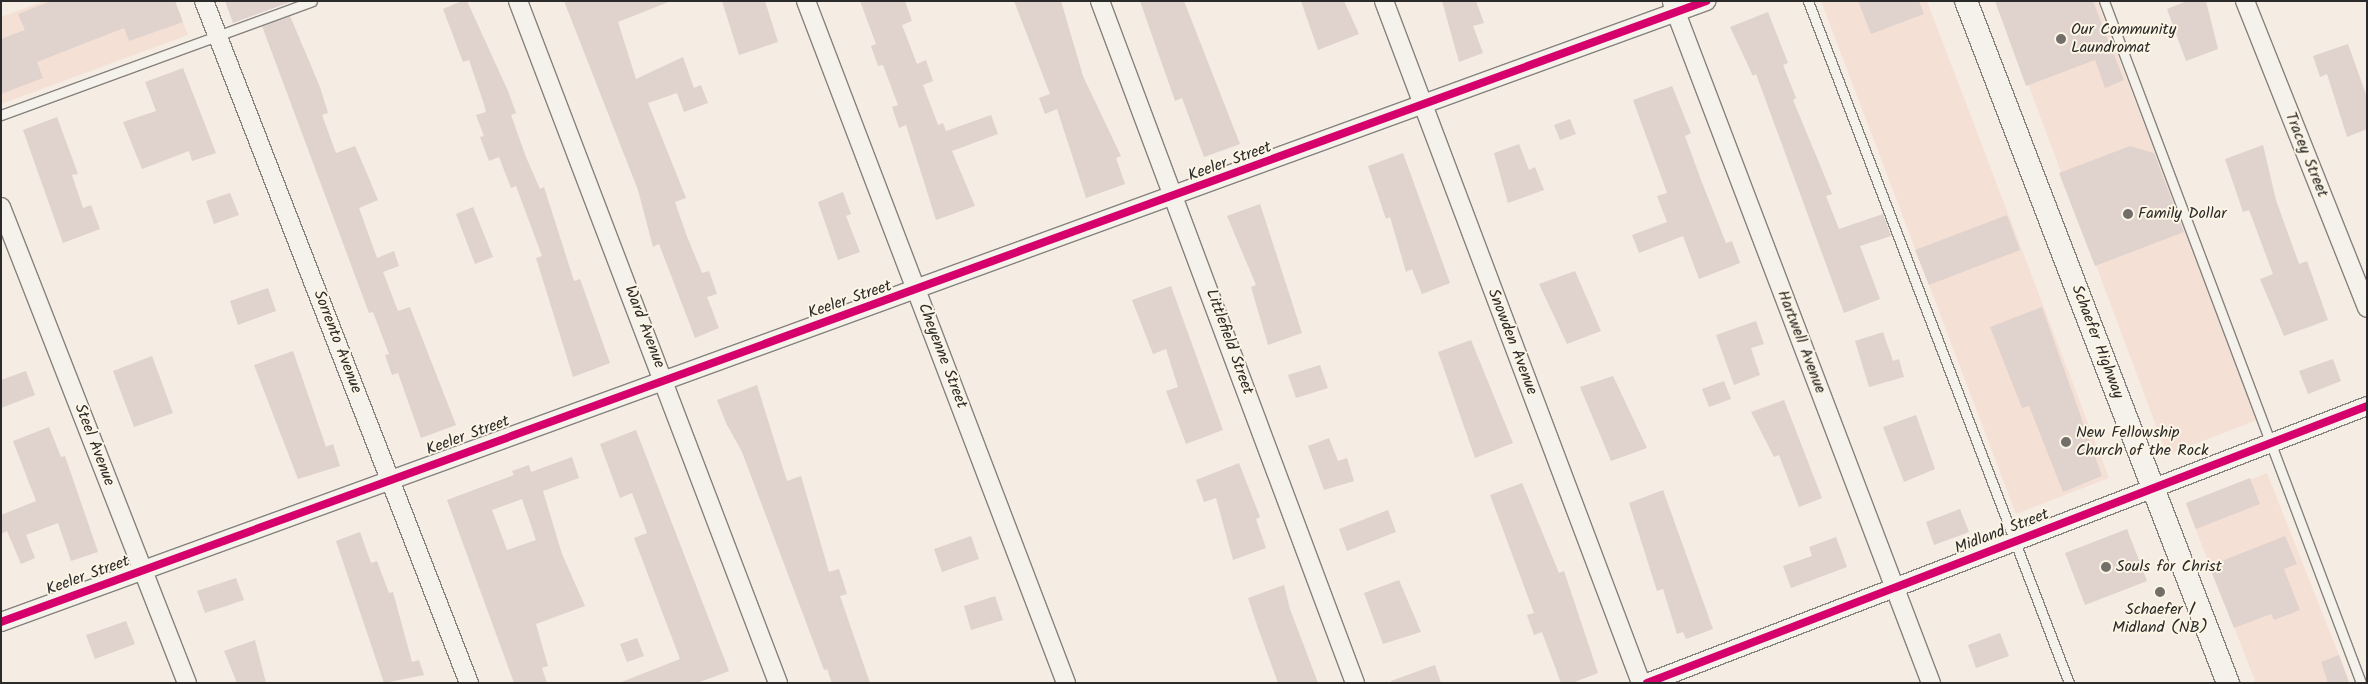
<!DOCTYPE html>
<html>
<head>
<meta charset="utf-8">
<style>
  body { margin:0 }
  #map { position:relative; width:2368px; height:684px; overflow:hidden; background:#f5ece3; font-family:Kalam,sans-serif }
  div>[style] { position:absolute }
  .built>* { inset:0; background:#f5e0d6 }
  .building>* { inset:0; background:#e0d2cd }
  .roads { filter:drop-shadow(1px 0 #86827e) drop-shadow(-1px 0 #86827e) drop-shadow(0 1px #86827e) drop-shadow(0 -1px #86827e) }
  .service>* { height:9px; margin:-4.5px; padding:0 4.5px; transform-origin:4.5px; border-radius:4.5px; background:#f5f1eb }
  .minor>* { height:18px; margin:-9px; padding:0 9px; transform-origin:9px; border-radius:9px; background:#f5f1eb }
  .tertiary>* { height:22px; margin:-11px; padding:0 11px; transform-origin:11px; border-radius:11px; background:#f5f1eb }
  .cycleway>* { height:8px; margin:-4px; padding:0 4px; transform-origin:4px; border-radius:4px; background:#d6006c }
  .dots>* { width:14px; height:14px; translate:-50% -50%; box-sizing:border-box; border:2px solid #fcf5e5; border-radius:50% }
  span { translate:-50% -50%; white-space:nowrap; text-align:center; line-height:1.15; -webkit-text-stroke:4px #fcf5e5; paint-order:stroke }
  .poi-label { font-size:16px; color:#2b2b2b }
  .left { translate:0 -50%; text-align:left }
  .street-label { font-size:16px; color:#2b2b2b }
  .frame { position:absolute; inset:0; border:2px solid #2b2b2b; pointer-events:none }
</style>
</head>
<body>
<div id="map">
  <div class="built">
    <div style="clip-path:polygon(44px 1px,175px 1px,188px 35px,1px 104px,1px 17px)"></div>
    <div style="clip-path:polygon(1821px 1px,1927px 1px,2109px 478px,2016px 514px)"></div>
    <div style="clip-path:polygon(1997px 1px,2097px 1px,2257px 420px,2167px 455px)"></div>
    <div style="clip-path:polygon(2267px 473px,2350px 683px,2256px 683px,2186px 505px)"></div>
  </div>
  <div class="building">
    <div style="clip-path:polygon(51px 1px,175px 1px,183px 22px,129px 41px,124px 28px,37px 62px,43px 78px,1px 94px,1px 39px,25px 30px,18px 14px)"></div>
    <div style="clip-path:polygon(225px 1px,290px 1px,290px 2px,233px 23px)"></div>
    <div style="clip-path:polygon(462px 1px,467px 1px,508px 91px,516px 113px,511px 115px,526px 157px,540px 189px,544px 187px,574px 281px,580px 279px,610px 363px,573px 377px,536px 258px,542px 256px,516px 186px,511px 188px,499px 157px,489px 161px,480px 137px,484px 136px,476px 115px,486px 112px,483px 101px,469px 60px,463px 62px,443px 9px)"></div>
    <div style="clip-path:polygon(564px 1px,671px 1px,618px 22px,636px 79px,683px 57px,694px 88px,701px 85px,708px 103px,684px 112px,677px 93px,648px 103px,686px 198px,675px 202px,686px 234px,702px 273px,709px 271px,717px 294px,707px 297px,719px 328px,695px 338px,659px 244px,653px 247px,638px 190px)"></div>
    <div style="clip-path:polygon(722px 1px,765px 1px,778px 42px,739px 55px)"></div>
    <div style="clip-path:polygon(860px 1px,905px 1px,912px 21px,902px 25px,917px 64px,926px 60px,933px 81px,923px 85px,938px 125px,943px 123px,946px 131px,991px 115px,998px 134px,952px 151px,975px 206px,936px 220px,906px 125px,899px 128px,892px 107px,898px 105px,883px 65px,878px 66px,871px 46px,876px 44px)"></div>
    <div style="clip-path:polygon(1014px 1px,1061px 1px,1083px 76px,1121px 156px,1116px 158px,1125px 184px,1086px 198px,1057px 109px,1045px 114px,1039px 98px,1050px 94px)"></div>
    <div style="clip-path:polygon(1140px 1px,1184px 1px,1240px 144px,1204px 157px,1182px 98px,1175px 101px)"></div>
    <div style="clip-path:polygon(1301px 1px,1344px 1px,1359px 34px,1318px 50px)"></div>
    <div style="clip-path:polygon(1442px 1px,1476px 1px,1484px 23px,1473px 26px,1483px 53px,1459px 62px)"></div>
    <div style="clip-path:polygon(1858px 1px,1919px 1px,1924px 14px,1871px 34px)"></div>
    <div style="clip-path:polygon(1995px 1px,2093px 1px,2124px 80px,2105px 88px,2095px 60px,2026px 86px)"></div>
    <div style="clip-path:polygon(2187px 1px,2206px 1px,2218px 49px,2186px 61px,2167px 9px)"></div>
    <div style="clip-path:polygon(1768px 12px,1788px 63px,1783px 65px,1796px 98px,1793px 100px,1832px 194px,1826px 196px,1839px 229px,1883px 214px,1891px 236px,1860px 246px,1880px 299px,1844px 313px,1756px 74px,1753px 76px,1730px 27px)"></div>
    <div style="clip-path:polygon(290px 16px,320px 87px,328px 113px,322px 115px,336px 153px,355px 146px,368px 176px,378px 200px,359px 208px,377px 258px,394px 251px,399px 266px,383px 272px,398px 311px,410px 307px,456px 425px,421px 438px,398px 373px,392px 375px,385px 355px,389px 354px,373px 312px,369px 313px,262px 26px)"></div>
    <div style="clip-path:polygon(2348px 44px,2367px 97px,2367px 129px,2347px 137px,2327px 74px,2320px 77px,2313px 56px)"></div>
    <div style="clip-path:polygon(183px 68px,216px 153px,192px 161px,189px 151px,142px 169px,123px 122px,156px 111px,145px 82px)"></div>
    <div style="clip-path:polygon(1672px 86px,1691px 133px,1685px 136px,1701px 180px,1726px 243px,1732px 241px,1740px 263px,1699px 279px,1683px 236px,1639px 253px,1632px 235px,1667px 222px,1657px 196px,1667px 193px,1633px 100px)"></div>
    <div style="clip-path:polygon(57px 117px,78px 174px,72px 175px,83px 208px,91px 205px,100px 229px,63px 243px,23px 130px)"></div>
    <div style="clip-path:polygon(1570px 119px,1576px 134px,1560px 140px,1554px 125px)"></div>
    <div style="clip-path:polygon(1519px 144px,1529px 170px,1535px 167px,1544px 190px,1508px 203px,1494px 153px)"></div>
    <div style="clip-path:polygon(2263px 145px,2276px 200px,2299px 264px,2307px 261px,2328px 320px,2284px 336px,2260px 279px,2273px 274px,2249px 210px,2243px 212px,2225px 159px)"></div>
    <div style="clip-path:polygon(2130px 146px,2154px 153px,2184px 232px,2095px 266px,2059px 173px)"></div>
    <div style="clip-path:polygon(1403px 153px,1450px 283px,1422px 294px,1412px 269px,1406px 272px,1390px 217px,1386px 219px,1368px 166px)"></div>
    <div style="clip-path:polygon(843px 192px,851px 214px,846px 216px,860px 252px,838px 260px,818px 202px)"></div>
    <div style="clip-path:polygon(230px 193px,239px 215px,214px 224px,206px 201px)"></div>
    <div style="clip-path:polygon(1260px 204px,1302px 333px,1268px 345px,1251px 287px,1256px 285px,1227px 216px)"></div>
    <div style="clip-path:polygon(473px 207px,493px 257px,475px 264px,456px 214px)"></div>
    <div style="clip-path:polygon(2007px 215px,2020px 250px,1929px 285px,1915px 250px)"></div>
    <div style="clip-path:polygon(1575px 271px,1601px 331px,1567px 344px,1539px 284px)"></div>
    <div style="clip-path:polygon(1171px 286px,1223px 430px,1186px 444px,1166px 391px,1178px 387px,1166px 349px,1153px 354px,1132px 300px)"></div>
    <div style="clip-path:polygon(268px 288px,276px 311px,238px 325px,230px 301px)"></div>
    <div style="clip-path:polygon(2042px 307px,2102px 476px,2063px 492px,2029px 406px,2022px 408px,1990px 327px)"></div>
    <div style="clip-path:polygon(1756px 321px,1764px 344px,1751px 348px,1760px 375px,1734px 385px,1716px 335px)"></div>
    <div style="clip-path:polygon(1883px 332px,1893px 361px,1899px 359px,1904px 377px,1869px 387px,1855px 341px)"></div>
    <div style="clip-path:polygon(1471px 340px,1513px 443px,1475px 458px,1438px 352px)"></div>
    <div style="clip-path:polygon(293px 351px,326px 447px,333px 444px,340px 466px,298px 479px,254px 365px)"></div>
    <div style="clip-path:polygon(152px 356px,173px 413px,134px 427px,113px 371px)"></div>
    <div style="clip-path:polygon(2333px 359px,2341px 381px,2308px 394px,2299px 371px)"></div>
    <div style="clip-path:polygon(1320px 365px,1328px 388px,1296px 398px,1288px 375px)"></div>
    <div style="clip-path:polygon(26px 371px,35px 395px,1px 408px,1px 380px)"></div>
    <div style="clip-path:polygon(1613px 376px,1647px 448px,1611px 461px,1580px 387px)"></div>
    <div style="clip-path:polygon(1724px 381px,1731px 399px,1709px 407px,1702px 389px)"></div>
    <div style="clip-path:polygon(757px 385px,787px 481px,801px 476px,829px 572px,839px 569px,847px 594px,840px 596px,870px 683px,832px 683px,827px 669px,824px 670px,742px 452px,726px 423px,717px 400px)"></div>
    <div style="clip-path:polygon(1784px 400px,1822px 498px,1799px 507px,1779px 455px,1774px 457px,1751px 412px)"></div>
    <div style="clip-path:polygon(1916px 415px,1935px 469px,1904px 482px,1883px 427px)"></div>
    <div style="clip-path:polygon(49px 427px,61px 457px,65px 456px,98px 552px,71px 561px,58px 523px,26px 535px,35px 558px,21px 564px,7px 531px,1px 534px,1px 515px,36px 501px,13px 441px)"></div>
    <div style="clip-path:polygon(636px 430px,729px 671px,697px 683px,619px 683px,680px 659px,634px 538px,647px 533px,632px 493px,620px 498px,600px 444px)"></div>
    <div style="clip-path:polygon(1329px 438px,1338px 461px,1347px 458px,1354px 481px,1324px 490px,1308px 446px)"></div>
    <div style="clip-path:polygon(evenodd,572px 457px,579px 478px,543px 491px,562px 554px,585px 606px,536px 624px,548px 666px,542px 668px,547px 683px,514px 683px,447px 500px,514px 475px,512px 471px,529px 465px,531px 472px,572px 457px,522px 499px,536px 540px,507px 550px,492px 510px,522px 499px)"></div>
    <div style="clip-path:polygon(1239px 463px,1260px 517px,1256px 519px,1266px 548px,1233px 560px,1216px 498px,1204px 502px,1196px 480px)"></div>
    <div style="clip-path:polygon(2250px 478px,2260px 504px,2196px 529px,2186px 503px)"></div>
    <div style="clip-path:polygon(1522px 483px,1559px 573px,1564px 571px,1598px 673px,1572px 683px,1561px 683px,1542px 632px,1534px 635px,1527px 615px,1534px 613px,1490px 495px)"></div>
    <div style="clip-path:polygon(1663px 490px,1713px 629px,1686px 639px,1683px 632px,1677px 634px,1663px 589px,1657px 591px,1629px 503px)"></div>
    <div style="clip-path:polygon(1960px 509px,1969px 532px,1934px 545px,1926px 522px)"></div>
    <div style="clip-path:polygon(1388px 510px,1396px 532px,1347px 551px,1339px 529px)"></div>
    <div style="clip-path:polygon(2127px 529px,2147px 581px,2085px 605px,2065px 553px)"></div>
    <div style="clip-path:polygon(360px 532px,371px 563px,377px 561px,389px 593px,393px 592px,412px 662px,419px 660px,424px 675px,384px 683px,336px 541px)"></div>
    <div style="clip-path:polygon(971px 536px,979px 559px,942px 572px,934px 549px)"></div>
    <div style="clip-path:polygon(2285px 536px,2297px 564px,2284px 569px,2300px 610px,2274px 620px,2271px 614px,2234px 628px,2209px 566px)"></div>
    <div style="clip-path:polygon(1836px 537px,1847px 567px,1791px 588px,1783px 566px,1812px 556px,1809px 547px)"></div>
    <div style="clip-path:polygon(236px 578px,244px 600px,205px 613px,197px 591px)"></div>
    <div style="clip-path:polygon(1399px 580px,1421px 632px,1383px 644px,1364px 593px)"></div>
    <div style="clip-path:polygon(1284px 585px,1290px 609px,1318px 683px,1278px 683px,1258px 628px,1248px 598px)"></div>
    <div style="clip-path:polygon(995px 596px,1003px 620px,971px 630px,964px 606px)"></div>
    <div style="clip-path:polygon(126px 621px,135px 644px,95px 659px,86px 635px)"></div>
    <div style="clip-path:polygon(2000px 633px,2009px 656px,1976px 668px,1968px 645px)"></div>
    <div style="clip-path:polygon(637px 638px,644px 656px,627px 662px,620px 644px)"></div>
    <div style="clip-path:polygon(255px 640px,266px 683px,237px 683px,224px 651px)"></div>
    <div style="clip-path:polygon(2339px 655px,2349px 683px,2328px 683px,2321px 662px)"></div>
    <div style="clip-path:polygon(1435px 665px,1441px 683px,1391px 683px,1391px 681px)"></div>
  </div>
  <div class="roads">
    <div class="service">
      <div style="left:1808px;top:1px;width:730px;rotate:69.06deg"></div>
      <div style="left:2104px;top:1px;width:729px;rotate:69.35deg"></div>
      <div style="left:1px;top:115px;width:331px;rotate:-20.1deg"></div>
    </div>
    <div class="minor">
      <div style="left:204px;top:1px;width:732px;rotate:68.77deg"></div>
      <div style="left:518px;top:1px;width:730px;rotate:69.13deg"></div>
      <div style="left:806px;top:1px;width:730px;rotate:69.13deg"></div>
      <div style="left:1100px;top:1px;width:728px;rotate:69.5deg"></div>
      <div style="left:1384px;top:1px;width:729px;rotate:69.35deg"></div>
      <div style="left:2245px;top:1px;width:330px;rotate:68.3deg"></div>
      <div style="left:1672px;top:2px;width:729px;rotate:69.18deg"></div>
      <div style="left:1px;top:207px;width:511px;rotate:68.66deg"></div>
      <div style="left:1px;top:622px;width:1815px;rotate:-20.01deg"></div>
      <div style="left:1647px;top:683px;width:771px;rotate:-21.04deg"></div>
    </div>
    <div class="tertiary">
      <div style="left:1966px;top:1px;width:731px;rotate:68.99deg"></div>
    </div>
  </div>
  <div class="cycleway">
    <div style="left:1px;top:622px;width:1815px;rotate:-20.01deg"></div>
    <div style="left:1647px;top:683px;width:771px;rotate:-21.04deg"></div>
  </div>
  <div class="dots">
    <div style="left:2061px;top:39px;background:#726f6b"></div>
    <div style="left:2128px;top:214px;background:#726f6b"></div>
    <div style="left:2066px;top:442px;background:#726f6b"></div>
    <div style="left:2106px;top:567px;background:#726f6b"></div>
    <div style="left:2160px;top:592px;background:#726f6b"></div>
  </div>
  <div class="poi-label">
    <span class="left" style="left:2071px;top:39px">Our Community<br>Laundromat</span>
    <span class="left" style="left:2138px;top:214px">Family Dollar</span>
    <span class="left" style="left:2076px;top:442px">New Fellowship<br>Church of the Rock</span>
    <span class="left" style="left:2116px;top:567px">Souls for Christ</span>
    <span style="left:2160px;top:619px">Schaefer /<br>Midland (NB)</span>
  </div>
  <div class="street-label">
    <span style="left:2306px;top:155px;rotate:68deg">Tracey Street</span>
    <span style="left:1230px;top:162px;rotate:-20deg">Keeler Street</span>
    <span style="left:850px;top:300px;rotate:-19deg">Keeler Street</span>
    <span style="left:644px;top:327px;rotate:69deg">Ward Avenue</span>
    <span style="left:337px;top:342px;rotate:69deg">Sorrento Avenue</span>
    <span style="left:1229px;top:342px;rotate:70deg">Littlefield Street</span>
    <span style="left:1512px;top:342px;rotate:69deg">Snowden Avenue</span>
    <span style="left:1801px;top:342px;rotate:69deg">Hartwell Avenue</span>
    <span style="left:2097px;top:342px;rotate:69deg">Schaefer Highway</span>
    <span style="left:942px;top:356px;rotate:69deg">Cheyenne Street</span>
    <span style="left:468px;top:436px;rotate:-20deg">Keeler Street</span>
    <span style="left:94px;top:445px;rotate:69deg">Steel Avenue</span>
    <span style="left:2002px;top:532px;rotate:-21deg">Midland Street</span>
    <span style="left:88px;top:576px;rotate:-20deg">Keeler Street</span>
  </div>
  <div class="frame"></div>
</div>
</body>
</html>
